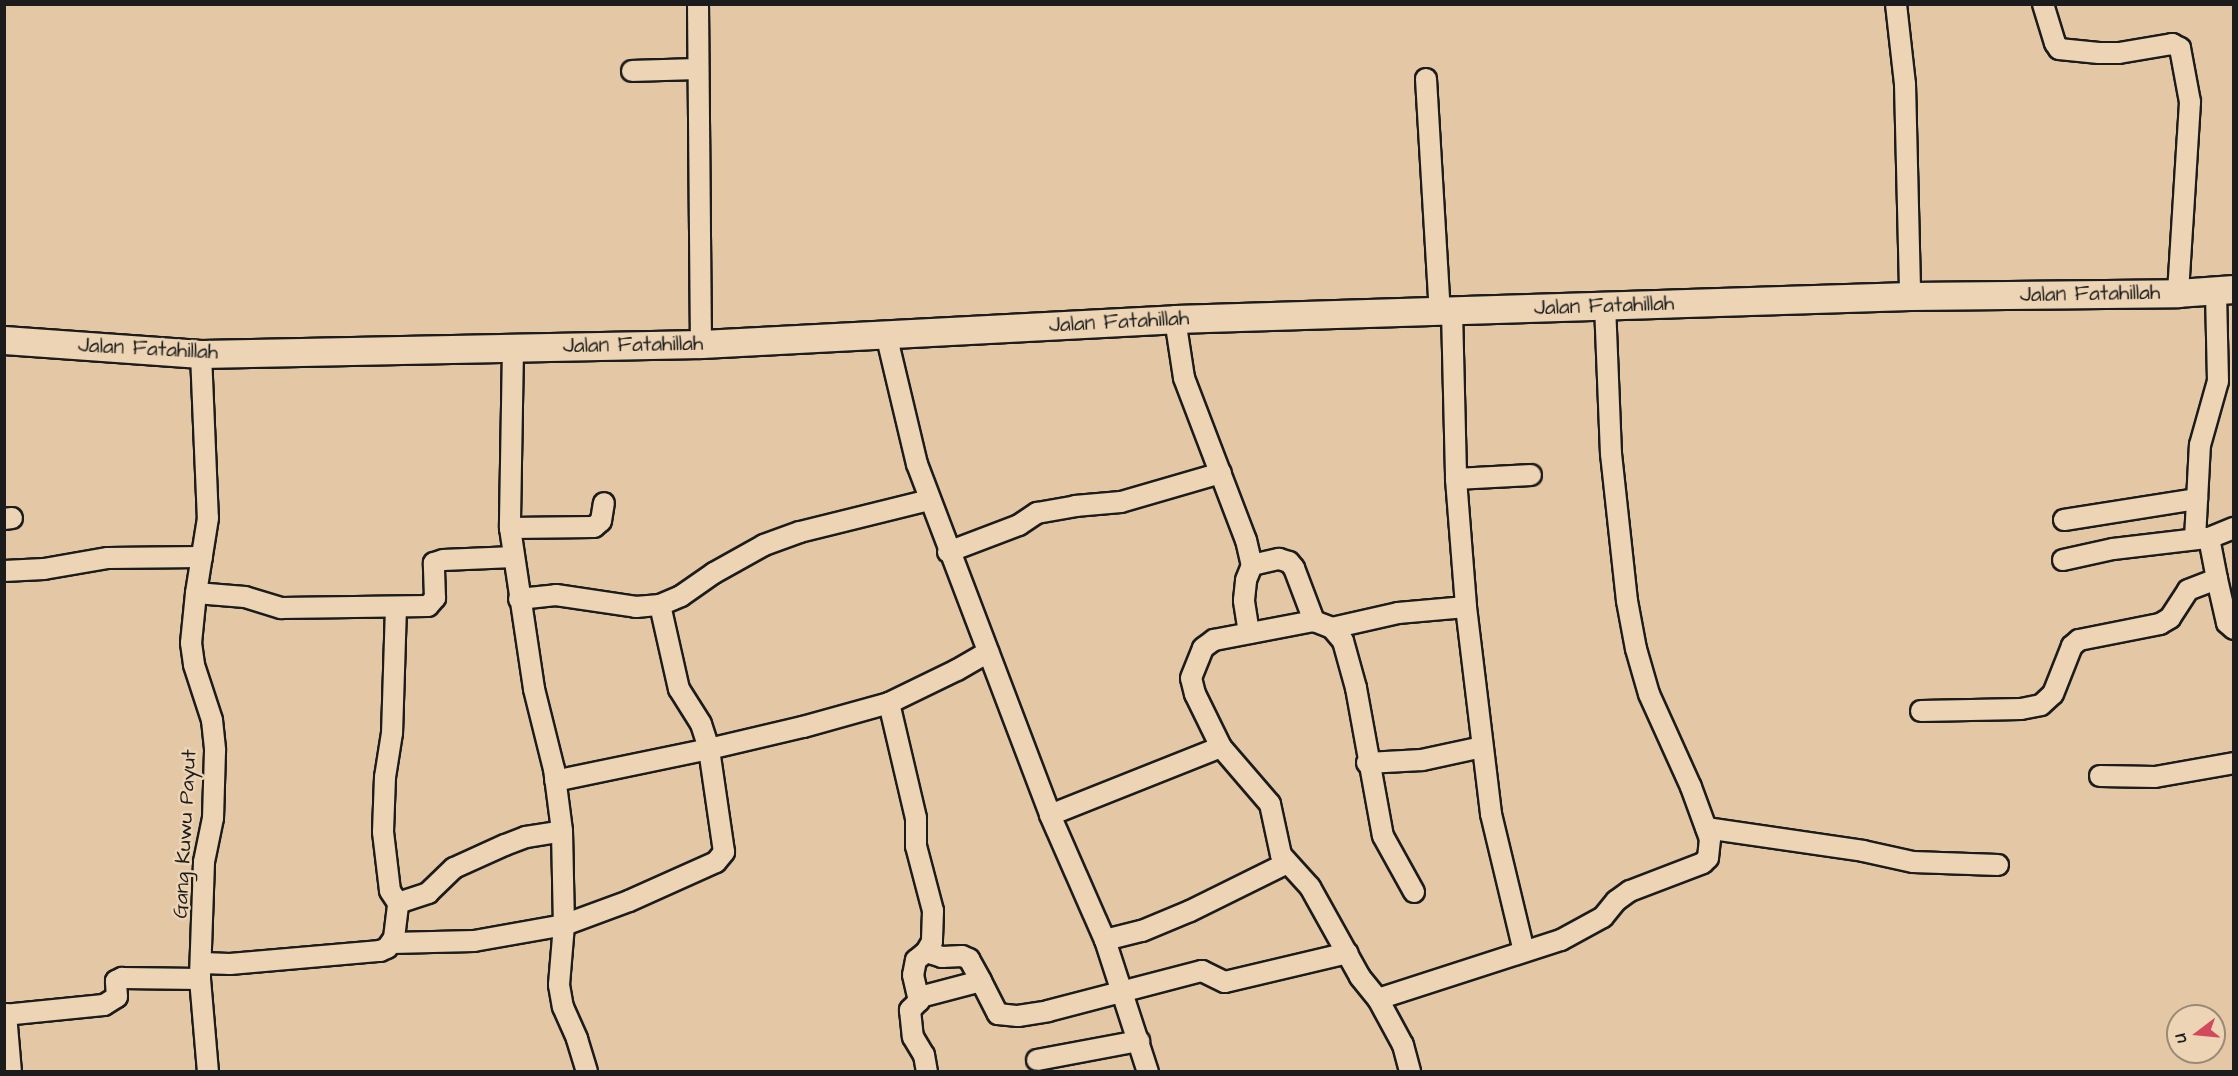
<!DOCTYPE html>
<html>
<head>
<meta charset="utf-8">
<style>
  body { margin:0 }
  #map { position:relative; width:2238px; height:1076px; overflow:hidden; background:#e4c8a5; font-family:"Architects Daughter",sans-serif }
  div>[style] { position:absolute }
  .roads { filter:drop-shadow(2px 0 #1c1c1c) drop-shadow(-2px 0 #1c1c1c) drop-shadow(0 2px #1c1c1c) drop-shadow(0 -2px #1c1c1c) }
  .street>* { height:20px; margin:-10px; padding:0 10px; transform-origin:10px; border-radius:10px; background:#ecd4b4 }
  .secondary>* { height:27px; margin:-13.5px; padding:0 13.5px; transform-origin:13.5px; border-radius:13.5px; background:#ecd4b4 }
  span { translate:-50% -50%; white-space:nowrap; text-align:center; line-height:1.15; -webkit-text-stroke:5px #ecd4b4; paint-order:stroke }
  .street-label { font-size:21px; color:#1c1c1c }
  .frame { position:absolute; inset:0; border:6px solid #1c1c1c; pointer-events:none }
  .north { position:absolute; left:2166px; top:1004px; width:60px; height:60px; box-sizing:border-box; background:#ecd4b4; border:2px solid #998a77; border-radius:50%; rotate:254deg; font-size:16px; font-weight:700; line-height:24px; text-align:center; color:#1c1c1c }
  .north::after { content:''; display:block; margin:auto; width:21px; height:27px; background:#d1495b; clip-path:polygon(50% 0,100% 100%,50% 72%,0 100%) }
</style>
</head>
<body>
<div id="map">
  <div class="roads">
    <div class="street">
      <div style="left:698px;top:4px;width:340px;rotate:89.5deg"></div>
      <div style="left:1896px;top:4px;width:81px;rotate:83.6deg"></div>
      <div style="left:1905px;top:84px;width:212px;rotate:88.6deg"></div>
      <div style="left:2043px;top:4px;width:41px;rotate:72.9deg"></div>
      <div style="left:2055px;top:43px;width:7px;rotate:56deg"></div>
      <div style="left:2059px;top:49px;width:40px;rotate:5.7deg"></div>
      <div style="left:2099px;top:53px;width:20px"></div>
      <div style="left:2119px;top:53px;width:54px;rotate:-9.6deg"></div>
      <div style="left:2172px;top:44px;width:9px;rotate:27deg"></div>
      <div style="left:2180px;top:48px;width:55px;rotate:79.5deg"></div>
      <div style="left:2190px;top:102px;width:191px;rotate:93.6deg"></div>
      <div style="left:632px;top:71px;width:64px;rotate:-1.8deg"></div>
      <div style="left:1426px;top:79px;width:233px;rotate:86.6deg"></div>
      <div style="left:1452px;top:311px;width:168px;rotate:88.6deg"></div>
      <div style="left:1456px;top:479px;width:128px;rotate:85.5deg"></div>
      <div style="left:1466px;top:607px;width:209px;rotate:83.1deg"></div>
      <div style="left:1491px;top:814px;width:141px;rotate:76.5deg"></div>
      <div style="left:1175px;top:319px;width:60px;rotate:81.3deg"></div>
      <div style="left:1184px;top:378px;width:173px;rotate:69.1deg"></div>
      <div style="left:1246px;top:540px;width:26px;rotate:77deg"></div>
      <div style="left:1252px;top:565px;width:28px;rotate:-13deg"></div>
      <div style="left:1279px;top:559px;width:10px;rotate:17deg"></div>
      <div style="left:1289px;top:562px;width:8px;rotate:50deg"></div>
      <div style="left:1294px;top:568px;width:57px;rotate:69.3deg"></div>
      <div style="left:1314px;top:621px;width:19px;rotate:21deg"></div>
      <div style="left:1332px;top:628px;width:17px;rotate:50deg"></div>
      <div style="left:1343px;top:641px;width:49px;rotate:74.5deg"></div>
      <div style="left:1356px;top:688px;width:150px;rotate:79.7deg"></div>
      <div style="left:1383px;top:836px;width:64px;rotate:61deg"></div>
      <div style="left:886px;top:334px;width:134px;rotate:76.6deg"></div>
      <div style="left:917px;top:464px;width:375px;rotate:69.2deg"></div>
      <div style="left:1050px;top:815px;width:137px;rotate:66.3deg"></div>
      <div style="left:1105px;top:940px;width:139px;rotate:72deg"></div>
      <div style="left:513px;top:348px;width:180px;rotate:91deg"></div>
      <div style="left:510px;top:528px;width:163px;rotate:81.5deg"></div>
      <div style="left:534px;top:689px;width:82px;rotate:76deg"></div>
      <div style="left:554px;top:769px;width:63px;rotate:82.6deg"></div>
      <div style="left:562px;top:831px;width:94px;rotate:88.8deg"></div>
      <div style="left:564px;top:925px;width:60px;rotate:94.8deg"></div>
      <div style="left:559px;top:985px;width:22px;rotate:80deg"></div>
      <div style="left:563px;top:1007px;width:35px;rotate:66deg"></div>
      <div style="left:577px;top:1039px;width:34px;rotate:73deg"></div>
      <div style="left:201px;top:354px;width:164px;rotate:87.6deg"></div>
      <div style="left:208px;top:518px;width:76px;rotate:99.1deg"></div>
      <div style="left:196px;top:593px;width:50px;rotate:95.7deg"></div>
      <div style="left:191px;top:643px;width:22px;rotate:82deg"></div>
      <div style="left:194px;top:665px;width:58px;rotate:71.9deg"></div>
      <div style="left:212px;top:720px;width:31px;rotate:84deg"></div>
      <div style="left:215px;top:751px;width:67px;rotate:91.7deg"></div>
      <div style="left:213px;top:818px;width:45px;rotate:101.6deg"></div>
      <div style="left:204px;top:862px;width:117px;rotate:92deg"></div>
      <div style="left:200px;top:979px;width:93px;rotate:85.1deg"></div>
      <div style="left:1456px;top:479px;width:75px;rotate:-3.1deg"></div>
      <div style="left:4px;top:519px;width:8px;rotate:-7deg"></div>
      <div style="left:2064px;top:520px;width:135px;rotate:-9deg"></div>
      <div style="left:510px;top:528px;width:84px;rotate:-0.7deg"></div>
      <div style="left:594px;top:527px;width:9px;rotate:-41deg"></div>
      <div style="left:601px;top:521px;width:18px;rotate:-81deg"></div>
      <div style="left:2195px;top:539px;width:94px;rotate:-87deg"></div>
      <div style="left:2200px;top:445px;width:66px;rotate:-74.3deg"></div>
      <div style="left:2218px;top:381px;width:90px;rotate:-91.3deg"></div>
      <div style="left:948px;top:552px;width:76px;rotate:-20.8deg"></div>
      <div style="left:1019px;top:525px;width:22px;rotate:-34deg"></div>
      <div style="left:1037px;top:513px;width:39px;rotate:-10deg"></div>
      <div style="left:1075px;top:506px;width:46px;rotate:-5deg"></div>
      <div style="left:1121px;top:502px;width:104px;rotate:-16.2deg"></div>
      <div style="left:2063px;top:560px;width:51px;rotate:-12.4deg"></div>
      <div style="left:2113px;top:549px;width:94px;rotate:-6.7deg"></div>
      <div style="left:4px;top:571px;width:40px;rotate:-2.9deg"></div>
      <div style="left:44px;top:569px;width:65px;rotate:-9.8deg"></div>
      <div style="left:108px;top:558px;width:94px;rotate:-0.6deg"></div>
      <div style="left:2217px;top:579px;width:45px;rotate:77.2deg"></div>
      <div style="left:2227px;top:623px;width:9px;rotate:41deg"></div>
      <div style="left:196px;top:593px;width:49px;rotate:4.7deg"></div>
      <div style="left:245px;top:597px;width:38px;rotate:17deg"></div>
      <div style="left:281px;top:608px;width:147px;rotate:-0.8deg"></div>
      <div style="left:428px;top:606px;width:11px;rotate:-49deg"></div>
      <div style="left:435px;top:598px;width:35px;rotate:-92deg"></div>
      <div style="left:434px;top:563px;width:9px;rotate:-18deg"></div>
      <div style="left:443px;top:560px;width:71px;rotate:-2.4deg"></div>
      <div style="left:519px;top:599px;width:37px;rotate:-6deg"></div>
      <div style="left:556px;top:595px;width:81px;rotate:8.5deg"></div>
      <div style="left:636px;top:607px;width:24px;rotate:-5deg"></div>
      <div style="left:660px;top:605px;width:86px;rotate:77.3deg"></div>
      <div style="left:679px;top:689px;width:41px;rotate:57.8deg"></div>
      <div style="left:701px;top:724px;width:26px;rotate:72deg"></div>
      <div style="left:709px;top:749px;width:97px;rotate:-13.2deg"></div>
      <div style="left:803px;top:727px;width:89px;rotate:-15.6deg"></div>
      <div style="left:889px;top:703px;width:118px;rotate:76.8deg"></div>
      <div style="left:916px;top:818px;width:28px;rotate:90deg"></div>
      <div style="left:916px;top:846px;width:67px;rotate:75.3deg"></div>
      <div style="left:933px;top:911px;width:31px;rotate:92deg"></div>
      <div style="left:932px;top:942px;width:12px;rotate:121deg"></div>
      <div style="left:926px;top:952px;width:13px;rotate:141deg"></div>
      <div style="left:916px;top:960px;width:15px;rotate:101deg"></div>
      <div style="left:913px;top:975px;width:27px;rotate:77deg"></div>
      <div style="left:919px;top:1001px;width:13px;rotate:135deg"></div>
      <div style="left:910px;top:1010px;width:27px;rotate:84deg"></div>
      <div style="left:913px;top:1037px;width:21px;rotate:59deg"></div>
      <div style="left:924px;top:1055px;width:17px;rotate:80deg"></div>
      <div style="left:660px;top:605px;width:23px;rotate:-23deg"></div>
      <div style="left:681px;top:596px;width:40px;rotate:-34.9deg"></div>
      <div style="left:714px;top:573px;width:57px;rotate:-29.2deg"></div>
      <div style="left:764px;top:545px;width:38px;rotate:-20deg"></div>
      <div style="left:800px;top:532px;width:133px;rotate:-13.9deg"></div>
      <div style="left:396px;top:607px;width:126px;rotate:91.8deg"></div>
      <div style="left:392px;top:733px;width:45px;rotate:99deg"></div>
      <div style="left:385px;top:777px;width:55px;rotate:92.1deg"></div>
      <div style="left:383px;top:832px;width:59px;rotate:83.2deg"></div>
      <div style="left:390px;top:891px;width:14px;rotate:56deg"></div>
      <div style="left:1332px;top:628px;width:68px;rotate:-12.8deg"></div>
      <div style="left:1398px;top:613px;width:68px;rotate:-5deg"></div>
      <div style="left:1249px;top:633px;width:33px;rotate:-99deg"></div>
      <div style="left:1244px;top:600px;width:20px;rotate:-84deg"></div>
      <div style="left:1246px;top:580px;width:16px;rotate:-68deg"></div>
      <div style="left:889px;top:703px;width:76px;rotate:-25.9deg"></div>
      <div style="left:957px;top:670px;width:36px;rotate:-30deg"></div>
      <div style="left:1921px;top:711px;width:100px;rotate:-1.1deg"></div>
      <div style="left:2021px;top:709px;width:20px;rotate:-11deg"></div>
      <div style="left:2041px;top:705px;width:16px;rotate:-43deg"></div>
      <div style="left:2053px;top:694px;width:52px;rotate:-68.4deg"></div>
      <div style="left:2072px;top:646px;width:9px;rotate:-41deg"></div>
      <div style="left:2079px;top:640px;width:83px;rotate:-11.2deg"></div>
      <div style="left:2160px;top:624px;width:12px;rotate:-31deg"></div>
      <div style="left:2170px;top:618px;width:33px;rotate:-57deg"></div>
      <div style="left:2188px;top:590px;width:31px;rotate:-21deg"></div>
      <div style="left:2217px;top:579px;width:42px;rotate:-101deg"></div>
      <div style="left:2209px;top:538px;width:27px;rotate:-22deg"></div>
      <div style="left:1221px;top:747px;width:75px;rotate:49.3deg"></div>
      <div style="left:1270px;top:804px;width:52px;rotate:77.8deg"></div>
      <div style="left:1281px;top:855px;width:43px;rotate:47.8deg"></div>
      <div style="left:1310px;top:887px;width:103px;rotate:60.9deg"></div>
      <div style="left:1360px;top:977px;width:28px;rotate:51deg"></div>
      <div style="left:1378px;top:999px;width:52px;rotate:61.5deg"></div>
      <div style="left:1403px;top:1045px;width:28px;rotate:75deg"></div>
      <div style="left:1367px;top:763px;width:55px;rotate:-3.1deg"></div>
      <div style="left:1422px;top:760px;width:61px;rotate:-12.2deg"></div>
      <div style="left:2100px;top:776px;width:55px;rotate:1deg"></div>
      <div style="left:2155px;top:777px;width:80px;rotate:-10deg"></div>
      <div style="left:1050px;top:815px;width:184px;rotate:-21.7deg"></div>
      <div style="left:1221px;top:747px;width:59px;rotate:-116.1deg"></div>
      <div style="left:1195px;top:694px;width:16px;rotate:-104deg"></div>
      <div style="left:1191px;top:678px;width:32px;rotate:-68deg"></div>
      <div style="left:1203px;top:648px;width:14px;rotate:-36deg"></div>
      <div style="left:1214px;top:640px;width:102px;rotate:-10.8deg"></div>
      <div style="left:1706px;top:828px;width:159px;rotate:8.3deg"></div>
      <div style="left:1863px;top:851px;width:51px;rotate:12.4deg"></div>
      <div style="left:1913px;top:862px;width:85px;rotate:2deg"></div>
      <div style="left:1105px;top:940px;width:38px;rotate:-14deg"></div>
      <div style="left:1142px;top:931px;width:52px;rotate:-22.6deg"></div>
      <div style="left:1190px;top:911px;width:108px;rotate:-26.3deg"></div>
      <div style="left:392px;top:943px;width:82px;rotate:-1.4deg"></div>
      <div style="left:474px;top:941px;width:91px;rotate:-10.1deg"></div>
      <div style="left:564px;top:925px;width:69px;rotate:-20.3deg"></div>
      <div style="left:629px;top:901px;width:95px;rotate:-24.1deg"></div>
      <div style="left:716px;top:862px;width:13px;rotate:-51deg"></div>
      <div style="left:724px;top:852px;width:104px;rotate:-98.3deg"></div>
      <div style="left:709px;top:749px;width:157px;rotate:168.3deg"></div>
      <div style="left:926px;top:952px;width:17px;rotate:17deg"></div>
      <div style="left:942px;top:957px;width:20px;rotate:-3deg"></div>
      <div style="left:962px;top:956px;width:8px;rotate:23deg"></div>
      <div style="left:969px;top:959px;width:25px;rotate:61deg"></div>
      <div style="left:202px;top:963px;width:28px;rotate:2deg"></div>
      <div style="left:230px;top:964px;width:151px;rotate:-5deg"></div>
      <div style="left:380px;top:951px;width:8px;rotate:-23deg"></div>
      <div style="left:387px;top:948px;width:12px;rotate:-55deg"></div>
      <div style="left:394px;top:938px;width:35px;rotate:-83deg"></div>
      <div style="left:398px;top:903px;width:32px;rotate:-18deg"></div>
      <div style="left:428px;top:893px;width:36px;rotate:-44deg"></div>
      <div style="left:454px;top:868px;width:56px;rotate:-24.3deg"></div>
      <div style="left:505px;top:845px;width:22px;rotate:-21deg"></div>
      <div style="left:526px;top:837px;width:36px;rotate:-9deg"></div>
      <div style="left:920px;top:997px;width:63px;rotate:-14.7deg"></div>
      <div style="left:981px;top:981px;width:37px;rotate:63deg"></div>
      <div style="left:998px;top:1014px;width:20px;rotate:6deg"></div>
      <div style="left:1018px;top:1016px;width:30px;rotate:-9deg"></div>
      <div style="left:1048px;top:1011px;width:159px;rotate:-14.6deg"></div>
      <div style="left:1202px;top:971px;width:25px;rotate:26deg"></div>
      <div style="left:1225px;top:982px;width:126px;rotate:-13.3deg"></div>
      <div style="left:1378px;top:999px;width:192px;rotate:-17.9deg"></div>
      <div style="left:1561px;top:940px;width:48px;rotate:-28.7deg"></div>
      <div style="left:1603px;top:917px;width:21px;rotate:-51deg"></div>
      <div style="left:1616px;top:901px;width:17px;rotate:-36deg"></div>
      <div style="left:1630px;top:891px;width:78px;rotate:-21deg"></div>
      <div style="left:1703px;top:863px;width:7px;rotate:-45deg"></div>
      <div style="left:1708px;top:858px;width:19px;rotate:-84deg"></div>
      <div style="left:1710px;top:839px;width:55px;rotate:-110.1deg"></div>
      <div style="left:1691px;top:787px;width:102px;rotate:-114.3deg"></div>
      <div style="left:1649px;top:694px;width:47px;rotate:-106.1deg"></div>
      <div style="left:1636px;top:649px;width:49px;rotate:-100.6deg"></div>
      <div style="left:1627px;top:601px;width:148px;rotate:-96.2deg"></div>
      <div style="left:1611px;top:454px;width:149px;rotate:-92.3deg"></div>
      <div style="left:6px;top:1014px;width:58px;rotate:85.1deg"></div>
      <div style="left:4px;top:1015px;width:100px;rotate:-5.7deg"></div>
      <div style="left:104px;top:1005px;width:15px;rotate:-32deg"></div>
      <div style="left:117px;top:997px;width:16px;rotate:-94deg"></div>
      <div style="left:116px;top:981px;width:7px;rotate:-27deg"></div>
      <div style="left:122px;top:978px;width:78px;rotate:0.7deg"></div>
      <div style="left:1037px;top:1060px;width:104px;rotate:-10.6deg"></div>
    </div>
    <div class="secondary">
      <div style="left:4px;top:340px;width:197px;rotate:4.1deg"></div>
      <div style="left:201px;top:354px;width:500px;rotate:-1.15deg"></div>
      <div style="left:701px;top:344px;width:475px;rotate:-3deg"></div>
      <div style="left:1175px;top:319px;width:735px;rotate:-1.79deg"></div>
      <div style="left:1910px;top:296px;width:268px;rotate:-0.6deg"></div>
      <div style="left:2178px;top:293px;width:56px;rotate:-4.1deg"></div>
    </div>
  </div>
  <div class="street-label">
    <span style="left:2090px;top:294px;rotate:-1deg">Jalan Fatahillah</span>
    <span style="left:1604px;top:306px;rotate:-2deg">Jalan Fatahillah</span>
    <span style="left:1119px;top:322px;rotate:-3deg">Jalan Fatahillah</span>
    <span style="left:633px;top:345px;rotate:-1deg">Jalan Fatahillah</span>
    <span style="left:148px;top:349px;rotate:3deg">Jalan Fatahillah</span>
    <span style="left:185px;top:834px;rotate:-87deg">Gang Kuwu Payut</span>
  </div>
  <div class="frame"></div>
  <div class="north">U</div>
</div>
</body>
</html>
